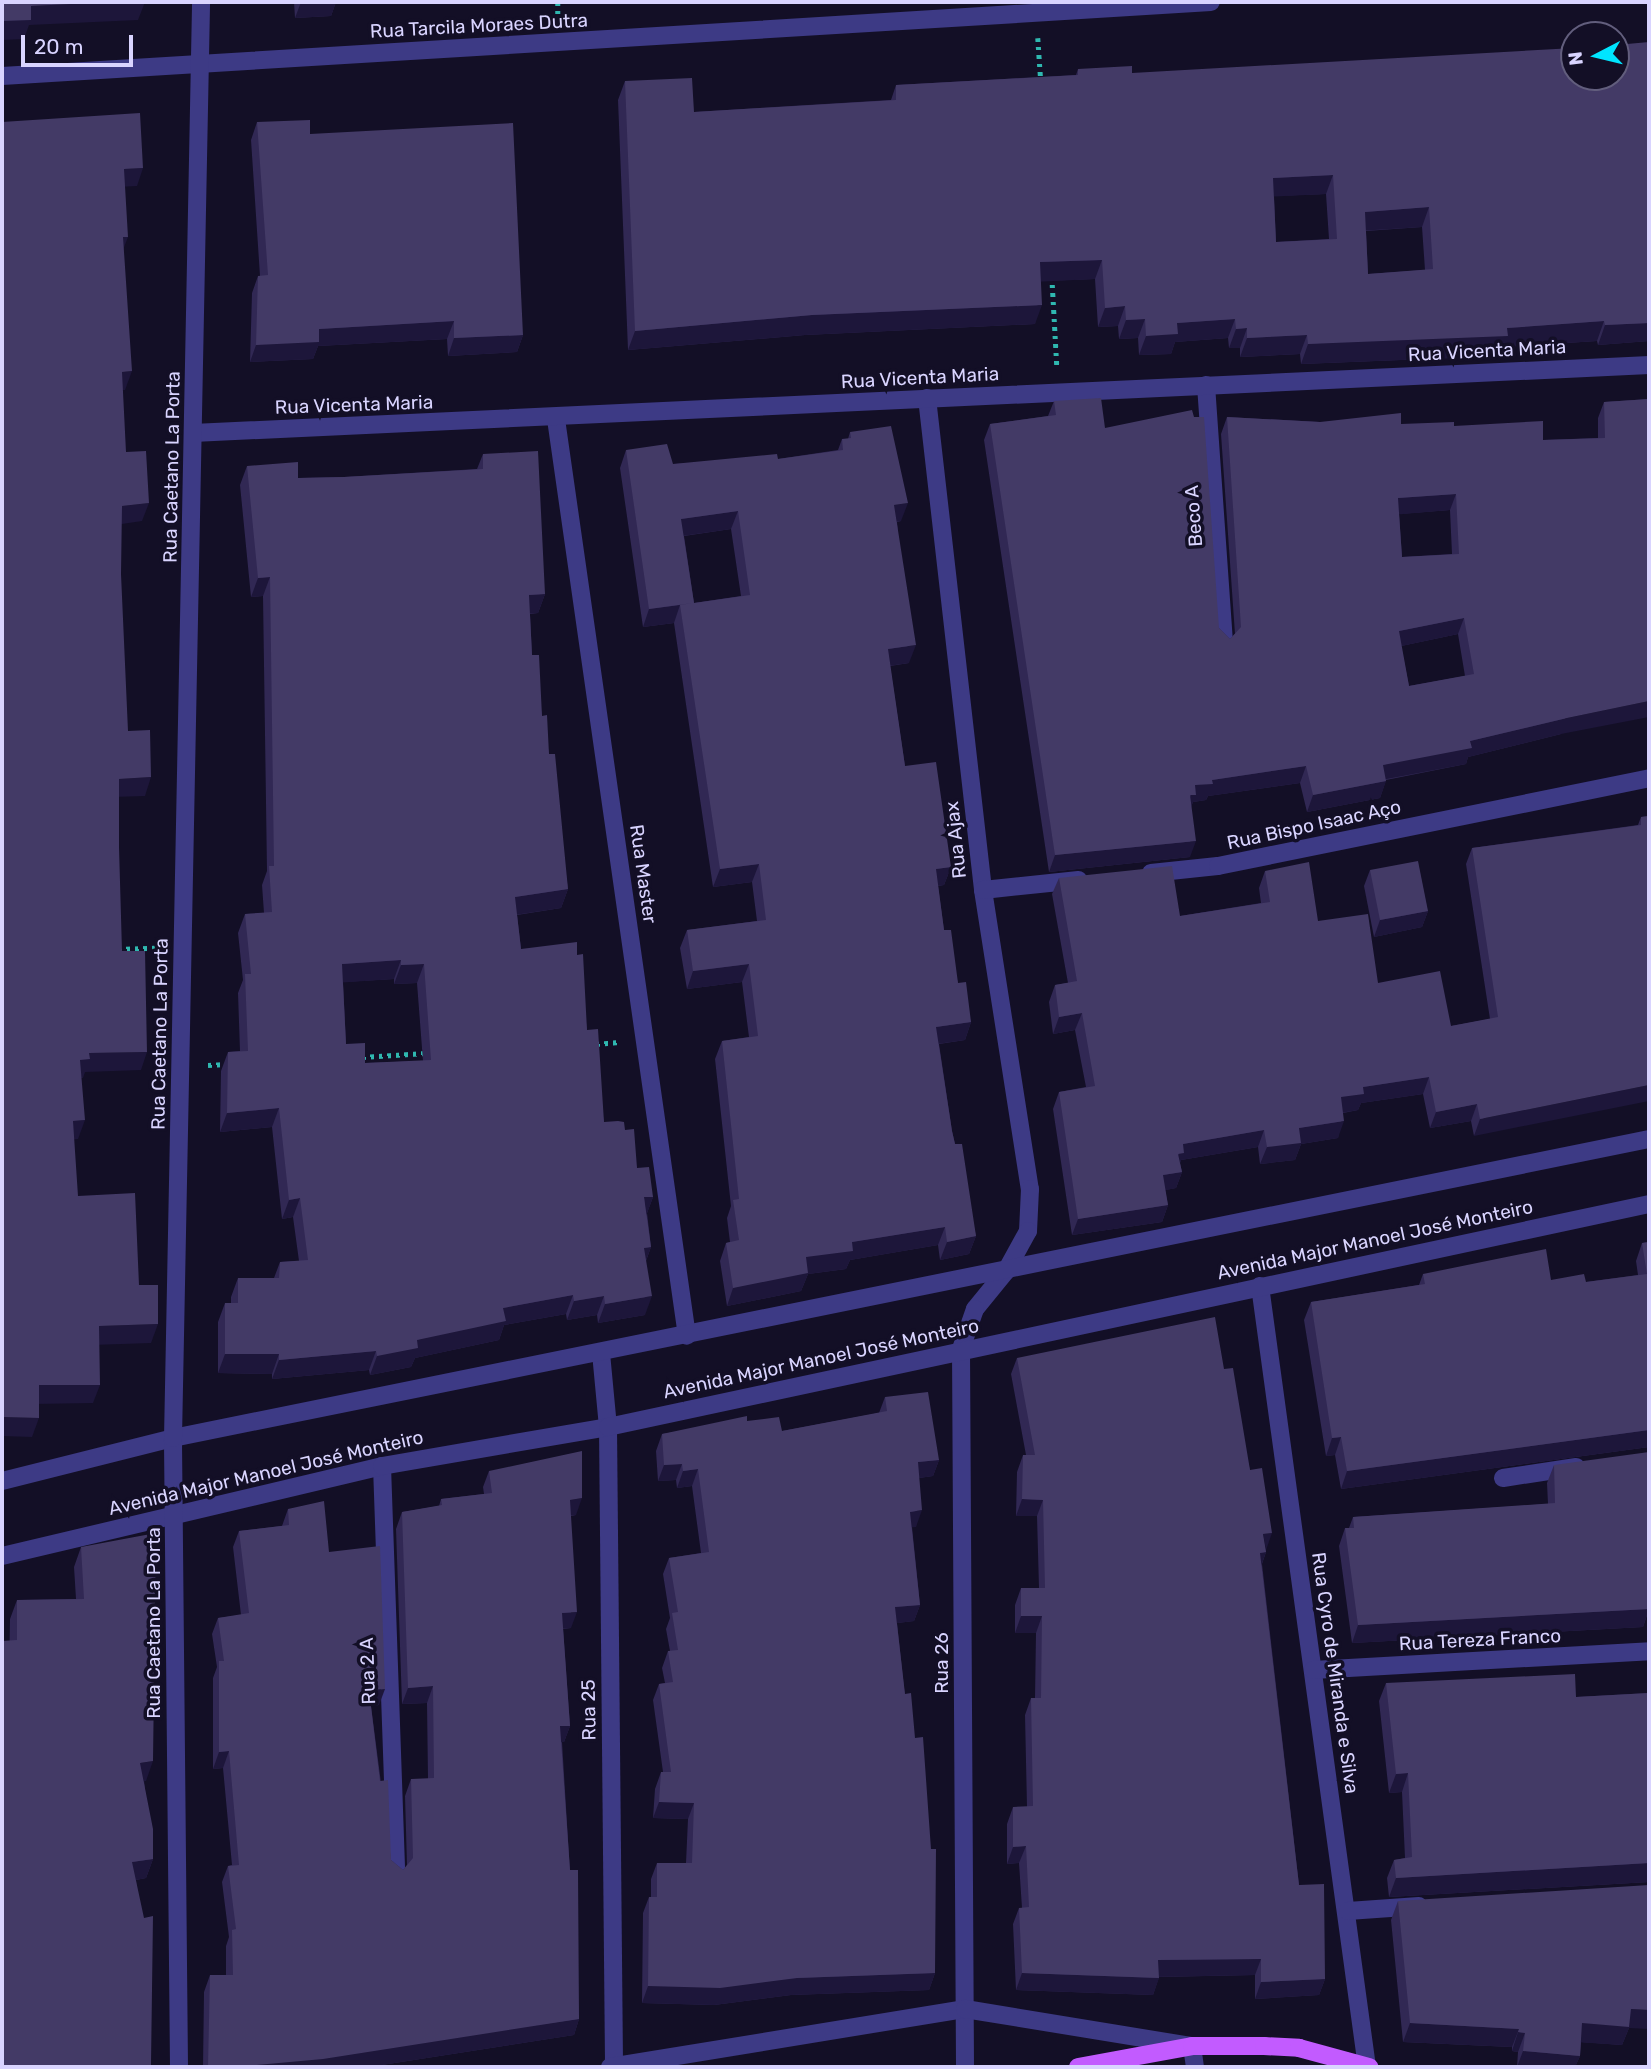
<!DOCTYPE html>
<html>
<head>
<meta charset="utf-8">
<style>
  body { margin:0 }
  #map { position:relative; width:1651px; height:2069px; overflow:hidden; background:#130f26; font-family:Rubik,sans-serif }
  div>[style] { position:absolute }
  .path>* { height:4.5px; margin-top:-2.25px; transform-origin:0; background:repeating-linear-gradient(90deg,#2fb8b0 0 3.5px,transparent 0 8.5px) }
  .minor>* { height:18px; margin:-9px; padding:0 9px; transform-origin:9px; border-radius:9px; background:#3d3a85 }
  .major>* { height:18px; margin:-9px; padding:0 9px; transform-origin:9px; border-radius:9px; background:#c25bff }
  .wall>* { inset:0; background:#312854 }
  .shaded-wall>* { inset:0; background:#1d163a }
  .building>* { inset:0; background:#433a66 }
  span { translate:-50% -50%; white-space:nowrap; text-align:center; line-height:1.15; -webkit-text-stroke:7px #130f26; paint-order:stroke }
  .street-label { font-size:19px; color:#d9d4ff }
  .frame { position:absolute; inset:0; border:4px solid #d9d4ff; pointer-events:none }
  .north { position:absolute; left:1560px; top:21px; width:70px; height:70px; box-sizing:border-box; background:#130f26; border:2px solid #625e7d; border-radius:50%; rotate:263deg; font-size:19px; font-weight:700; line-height:28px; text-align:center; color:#d9d4ff }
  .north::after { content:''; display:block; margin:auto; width:24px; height:32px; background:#00e5ff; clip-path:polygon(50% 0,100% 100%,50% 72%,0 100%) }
  .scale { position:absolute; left:21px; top:35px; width:112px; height:32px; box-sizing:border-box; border:4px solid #d9d4ff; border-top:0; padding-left:9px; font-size:21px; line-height:24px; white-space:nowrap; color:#d9d4ff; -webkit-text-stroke:5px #130f26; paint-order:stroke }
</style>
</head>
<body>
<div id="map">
  <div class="path">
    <div style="left:558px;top:2px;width:13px;rotate:90deg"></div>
    <div style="left:1038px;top:38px;width:44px;rotate:86.1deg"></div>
    <div style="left:1052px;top:276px;width:89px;rotate:86.8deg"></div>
    <div style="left:118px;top:949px;width:37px;rotate:-2deg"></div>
    <div style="left:596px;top:1044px;width:23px;rotate:-5deg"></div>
    <div style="left:362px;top:1057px;width:64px;rotate:-3.6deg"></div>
    <div style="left:208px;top:1065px;width:19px;rotate:-3deg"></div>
  </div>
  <div class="minor">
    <div style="left:2px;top:76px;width:1211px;rotate:-3.5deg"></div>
    <div style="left:1206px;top:385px;width:260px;rotate:86deg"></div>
    <div style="left:927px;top:398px;width:495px;rotate:83.5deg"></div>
    <div style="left:983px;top:890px;width:303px;rotate:81.1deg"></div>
    <div style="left:1030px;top:1189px;width:42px;rotate:92.7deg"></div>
    <div style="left:1028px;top:1231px;width:46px;rotate:118.8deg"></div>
    <div style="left:1006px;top:1271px;width:49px;rotate:129.2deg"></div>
    <div style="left:975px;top:1309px;width:42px;rotate:109.3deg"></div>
    <div style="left:961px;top:1349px;width:718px;rotate:89.68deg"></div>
    <div style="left:556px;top:419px;width:926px;rotate:81.87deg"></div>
    <div style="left:193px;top:433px;width:1458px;rotate:-2.67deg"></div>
    <div style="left:1151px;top:873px;width:67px;rotate:-6deg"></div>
    <div style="left:1218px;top:866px;width:440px;rotate:-11.5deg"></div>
    <div style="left:983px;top:890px;width:96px;rotate:-6deg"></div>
    <div style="left:1260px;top:1286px;width:788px;rotate:82.2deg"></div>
    <div style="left:601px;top:1353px;width:74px;rotate:84.6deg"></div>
    <div style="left:608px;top:1427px;width:640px;rotate:89.46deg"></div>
    <div style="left:382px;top:1466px;width:409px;rotate:88deg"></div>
    <div style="left:1503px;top:1478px;width:74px;rotate:-8.6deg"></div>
    <div style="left:2px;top:1481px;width:176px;rotate:-14.1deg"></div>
    <div style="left:173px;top:1438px;width:1506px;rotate:-11.45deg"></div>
    <div style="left:2px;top:1556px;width:391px;rotate:-13.3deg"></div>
    <div style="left:382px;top:1466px;width:229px;rotate:-9.8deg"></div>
    <div style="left:608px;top:1427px;width:1065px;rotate:-12.09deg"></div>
    <div style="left:1313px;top:1670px;width:337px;rotate:-3.2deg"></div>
    <div style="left:1348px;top:1911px;width:71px;rotate:-4deg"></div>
    <div style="left:179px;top:2067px;width:629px;rotate:-90.55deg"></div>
    <div style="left:173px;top:1438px;width:1436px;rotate:-88.88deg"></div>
    <div style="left:610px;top:2067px;width:360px;rotate:-9.3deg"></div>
    <div style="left:965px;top:2009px;width:230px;rotate:9.3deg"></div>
    <div style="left:1192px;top:2046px;width:21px;rotate:82deg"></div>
  </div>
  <div class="major">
    <div style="left:1078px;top:2067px;width:116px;rotate:-10.4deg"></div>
    <div style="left:1192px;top:2046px;width:72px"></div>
    <div style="left:1264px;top:2046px;width:35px;rotate:3deg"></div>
    <div style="left:1299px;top:2048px;width:73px;rotate:15.2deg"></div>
  </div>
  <div class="wall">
    <div style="clip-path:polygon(294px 2px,336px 2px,331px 16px,295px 18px)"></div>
    <div style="clip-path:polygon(evenodd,1649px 42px,1649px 341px,1598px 345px,1597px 341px,1504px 347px,1501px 356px,1301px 364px,1300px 354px,1240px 357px,1240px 348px,1229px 348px,1228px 338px,1175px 342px,1171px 354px,1139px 355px,1138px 338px,1119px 339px,1118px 326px,1098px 327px,1095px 279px,1041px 281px,1035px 324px,805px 335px,628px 350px,618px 100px,625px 81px,694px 112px,891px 100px,896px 85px,1076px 75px,1078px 69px,1132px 73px,1574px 77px,1649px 42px,1326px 194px,1329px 239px,1276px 242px,1274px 196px,1326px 194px,1649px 42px,1422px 227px,1425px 270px,1368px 274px,1366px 231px,1422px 227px)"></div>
    <div style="clip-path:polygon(257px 122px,310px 134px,523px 335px,517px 352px,448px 356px,447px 339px,318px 346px,313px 359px,250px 362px,252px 293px,258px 276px,260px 276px,251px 140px)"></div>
    <div style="clip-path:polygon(evenodd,1649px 399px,1561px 734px,1468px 757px,1466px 764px,1386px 780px,1380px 798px,1307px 812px,1300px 783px,1208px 796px,1206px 800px,1193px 802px,1191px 806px,1190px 857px,1049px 872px,984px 440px,990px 424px,1048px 416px,1054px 401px,1105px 428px,1219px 628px,1230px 639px,1235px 634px,1221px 434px,1227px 417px,1320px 422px,1454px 426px,1543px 440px,1598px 438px,1598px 418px,1604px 402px,1649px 399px,1450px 510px,1452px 554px,1402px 557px,1399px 514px,1450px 510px,1649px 399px,1458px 634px,1465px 676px,1409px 686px,1401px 646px,1458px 634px)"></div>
    <div style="clip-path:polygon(evenodd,850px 432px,901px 521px,897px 522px,909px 663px,890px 666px,905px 766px,951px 867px,944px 885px,938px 886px,944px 930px,958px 983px,971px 1022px,965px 1040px,939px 1044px,952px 1131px,976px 1236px,969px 1254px,940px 1260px,938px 1245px,850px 1260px,846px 1269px,808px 1274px,801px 1291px,727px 1306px,720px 1261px,726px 1243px,730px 1242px,727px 1218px,731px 1206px,715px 1059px,722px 1041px,749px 1037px,742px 982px,687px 989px,680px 948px,687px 930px,757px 921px,752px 882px,713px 887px,674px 623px,643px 627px,620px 468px,626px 450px,673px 464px,778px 459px,838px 450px,842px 439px,848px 439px,850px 432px,731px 529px,741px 596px,694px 603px,684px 536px,731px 529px)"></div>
    <div style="clip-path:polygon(evenodd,483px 454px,545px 594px,538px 613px,530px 614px,532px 655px,542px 716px,549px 754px,568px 889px,561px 908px,517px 915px,521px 949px,577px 955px,587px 1030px,604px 1122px,625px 1130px,637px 1168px,653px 1197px,647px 1213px,651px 1247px,646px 1261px,645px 1315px,598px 1323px,597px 1315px,567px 1320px,566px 1314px,504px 1325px,499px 1340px,415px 1358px,411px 1367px,370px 1375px,369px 1370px,272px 1379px,272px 1374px,218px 1373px,218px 1322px,225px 1303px,231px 1303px,231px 1297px,238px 1278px,274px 1278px,280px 1262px,299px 1261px,293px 1217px,282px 1219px,272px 1127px,220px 1132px,221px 1071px,228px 1052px,240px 1051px,238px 993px,243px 980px,238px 933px,245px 914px,264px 913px,262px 885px,267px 871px,263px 596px,251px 597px,240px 485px,247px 466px,298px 478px,344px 477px,477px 469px,483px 454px,394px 979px,394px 984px,417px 983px,423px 1061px,365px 1063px,346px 1044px,343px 982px,394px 979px)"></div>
    <div style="clip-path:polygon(1649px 816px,1474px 1136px,1471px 1121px,1430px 1128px,1423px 1094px,1361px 1103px,1358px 1110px,1343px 1113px,1338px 1138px,1301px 1144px,1295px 1160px,1260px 1164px,1258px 1147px,1181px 1160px,1180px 1163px,1182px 1172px,1176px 1188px,1165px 1190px,1168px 1205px,1162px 1222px,1072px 1235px,1053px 1109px,1059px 1092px,1086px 1087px,1075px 1030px,1053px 1034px,1049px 1002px,1055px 985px,1068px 983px,1052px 894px,1059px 878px,1180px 916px,1261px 903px,1259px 888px,1265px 871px,1318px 921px,1378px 983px,1451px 1026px,1490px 1019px,1466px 864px,1472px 848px,1638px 825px,1641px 817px)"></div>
    <div style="clip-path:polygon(1370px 870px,1428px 911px,1422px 927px,1374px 937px,1364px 886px)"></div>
    <div style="clip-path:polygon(1649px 1242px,1649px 1447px,1341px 1489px,1335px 1455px,1326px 1456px,1304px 1320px,1311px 1302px,1419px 1285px,1423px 1274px,1551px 1280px,1586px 1282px,1638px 1275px,1636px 1261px,1642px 1243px)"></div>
    <div style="clip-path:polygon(1017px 1358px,1224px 1369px,1250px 1470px,1266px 1552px,1262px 1564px,1299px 1885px,1325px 1979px,1319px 1995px,1255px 1999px,1255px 1975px,1159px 1977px,1153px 1995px,1016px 1990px,1013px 1924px,1019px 1908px,1022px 1908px,1019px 1863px,1007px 1864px,1007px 1824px,1013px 1807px,1027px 1807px,1025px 1715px,1031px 1698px,1035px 1698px,1036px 1633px,1015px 1633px,1015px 1605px,1021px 1588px,1039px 1588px,1037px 1516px,1016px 1516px,1017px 1472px,1023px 1455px,1026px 1455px,1011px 1374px)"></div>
    <div style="clip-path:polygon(885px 1397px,939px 1460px,933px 1476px,919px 1478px,916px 1527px,912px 1527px,920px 1605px,914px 1621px,897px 1623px,935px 1973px,929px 1990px,791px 1995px,714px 2005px,642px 2003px,643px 1913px,649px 1897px,651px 1897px,651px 1879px,657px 1863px,686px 1863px,688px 1819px,653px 1818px,655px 1789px,661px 1772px,663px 1772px,653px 1700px,659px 1684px,665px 1683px,662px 1668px,668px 1651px,670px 1651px,666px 1629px,670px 1618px,663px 1574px,669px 1558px,701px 1553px,692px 1486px,677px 1488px,676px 1480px,658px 1481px,656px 1451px,662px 1434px,747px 1421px,782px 1431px,879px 1413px)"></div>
    <div style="clip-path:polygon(1554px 1465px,1649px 1609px,1643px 1627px,1352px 1643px,1339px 1546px,1345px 1528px,1349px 1528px,1353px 1517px,1548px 1504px,1547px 1483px)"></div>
    <div style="clip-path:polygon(489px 1471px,576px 1515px,571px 1516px,571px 1628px,563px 1629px,570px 1726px,564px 1742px,562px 1742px,579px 2019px,574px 2035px,369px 2067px,203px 2067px,204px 1992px,210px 1975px,226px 1975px,226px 1946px,229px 1937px,222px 1882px,228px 1866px,232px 1865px,223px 1768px,213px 1769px,213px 1678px,217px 1667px,212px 1634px,218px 1618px,241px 1615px,233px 1547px,239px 1531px,282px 1526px,288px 1509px,329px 1552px,379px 1705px,371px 1706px,391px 1860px,403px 1870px,407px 1865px,405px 1796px,411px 1779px,428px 1779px,427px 1703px,402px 1704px,396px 1529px,402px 1512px,439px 1506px,441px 1499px,484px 1494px,483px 1487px)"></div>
    <div style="clip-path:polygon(81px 1547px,146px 1781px,144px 1781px,153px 1859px,146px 1878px,136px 1880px,151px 2065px,150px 2067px,2px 2067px,10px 1619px,17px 1600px,76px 1599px,74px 1567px)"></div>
    <div style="clip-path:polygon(1386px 1683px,1576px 1697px,1649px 1693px,1649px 1882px,1389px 1897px,1387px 1878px,1394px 1860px,1405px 1858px,1402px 1792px,1389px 1793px,1379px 1701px)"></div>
    <div style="clip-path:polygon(1398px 1901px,1629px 2028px,1622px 2045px,1581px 2042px,1580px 2056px,1575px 2067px,1517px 2067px,1518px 2052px,1512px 2051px,1512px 2047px,1403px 2042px,1391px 1920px)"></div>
  </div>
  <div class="shaded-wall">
    <div style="clip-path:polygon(113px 2px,145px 2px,138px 20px,29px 25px,24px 39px,2px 40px,2px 21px,31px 6px)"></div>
    <div style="clip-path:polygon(301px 2px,336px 2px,331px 16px,295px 18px)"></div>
    <div style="clip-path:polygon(143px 168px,137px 186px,117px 187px,124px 169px)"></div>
    <div style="clip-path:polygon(1333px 175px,1326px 194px,1266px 197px,1273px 178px)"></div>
    <div style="clip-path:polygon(1429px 207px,1422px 227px,1358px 231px,1365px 212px)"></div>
    <div style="clip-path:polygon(123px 237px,128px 237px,121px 255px)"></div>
    <div style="clip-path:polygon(1102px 260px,1095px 279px,1033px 282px,1040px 262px)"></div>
    <div style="clip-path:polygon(1042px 305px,1035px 324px,805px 335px,628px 350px,635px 331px,812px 315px)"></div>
    <div style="clip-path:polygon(1125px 306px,1118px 326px,1098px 327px,1105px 308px)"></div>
    <div style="clip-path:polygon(1145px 319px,1138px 338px,1119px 339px,1126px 320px)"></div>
    <div style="clip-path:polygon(1235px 319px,1228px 338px,1175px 342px,1171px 354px,1139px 355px,1146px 336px,1177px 323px)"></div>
    <div style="clip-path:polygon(454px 321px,447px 339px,318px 346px,313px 359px,250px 362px,256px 345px,319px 329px)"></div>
    <div style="clip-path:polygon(1604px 321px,1597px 341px,1504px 347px,1501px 356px,1301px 364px,1308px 344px,1507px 328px)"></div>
    <div style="clip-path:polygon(1649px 323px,1649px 341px,1598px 345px,1605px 325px)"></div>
    <div style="clip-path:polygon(1247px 328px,1240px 348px,1229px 348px,1236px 329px)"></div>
    <div style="clip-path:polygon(523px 335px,517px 352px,448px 356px,454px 338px)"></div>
    <div style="clip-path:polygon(1307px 335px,1300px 354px,1240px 357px,1247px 338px)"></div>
    <div style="clip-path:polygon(132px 371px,125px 390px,116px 390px,122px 372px)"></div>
    <div style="clip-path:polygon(1456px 494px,1450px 510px,1392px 515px,1398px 498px)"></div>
    <div style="clip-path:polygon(149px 503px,142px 521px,115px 525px,122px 506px)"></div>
    <div style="clip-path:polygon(908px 503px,901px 521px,888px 523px,894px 505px)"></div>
    <div style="clip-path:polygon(738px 511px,731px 529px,675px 537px,681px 519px)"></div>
    <div style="clip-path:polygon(270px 577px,263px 596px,251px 597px,258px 578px)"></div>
    <div style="clip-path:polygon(545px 594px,538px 613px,522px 614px,529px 595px)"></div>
    <div style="clip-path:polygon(680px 605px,674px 623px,643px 627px,649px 609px)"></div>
    <div style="clip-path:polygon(1464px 618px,1458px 634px,1392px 648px,1399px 631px)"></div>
    <div style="clip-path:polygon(916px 645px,909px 663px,881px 667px,888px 649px)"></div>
    <div style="clip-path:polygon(1649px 701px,1649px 717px,1561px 734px,1468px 757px,1466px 764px,1376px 781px,1383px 765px,1470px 741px,1567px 718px)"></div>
    <div style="clip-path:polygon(1306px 766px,1300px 783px,1208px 796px,1206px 800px,1193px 802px,1190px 811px,1184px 812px,1195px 785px,1212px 780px)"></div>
    <div style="clip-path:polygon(151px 777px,145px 796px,112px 797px,119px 779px)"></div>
    <div style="clip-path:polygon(1386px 781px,1380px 798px,1307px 812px,1313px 795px)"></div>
    <div style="clip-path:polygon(1196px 841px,1190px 857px,1049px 872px,1055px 855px)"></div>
    <div style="clip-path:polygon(759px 864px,752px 882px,713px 887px,720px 869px)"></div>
    <div style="clip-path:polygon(951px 867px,944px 885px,929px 887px,936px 869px)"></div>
    <div style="clip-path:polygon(568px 889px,561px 908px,508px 916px,515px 897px)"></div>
    <div style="clip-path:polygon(1428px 911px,1422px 927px,1374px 937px,1380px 920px)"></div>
    <div style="clip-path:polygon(401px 960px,394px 979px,335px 983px,342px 964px)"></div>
    <div style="clip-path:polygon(424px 964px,417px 983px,394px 984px,401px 965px)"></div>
    <div style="clip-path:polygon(749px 964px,742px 982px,687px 989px,693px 971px)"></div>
    <div style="clip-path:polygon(1082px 1013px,1075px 1030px,1053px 1034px,1059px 1017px)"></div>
    <div style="clip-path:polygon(971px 1022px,965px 1040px,930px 1045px,936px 1027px)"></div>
    <div style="clip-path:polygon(147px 1052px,141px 1070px,85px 1072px,83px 1078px,73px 1078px,80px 1060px,89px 1053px)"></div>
    <div style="clip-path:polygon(1429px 1077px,1423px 1094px,1361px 1103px,1358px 1110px,1335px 1114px,1341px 1097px,1363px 1087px)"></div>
    <div style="clip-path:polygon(1649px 1085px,1649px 1101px,1474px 1136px,1480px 1119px)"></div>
    <div style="clip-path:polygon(1477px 1104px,1471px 1121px,1430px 1128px,1436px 1112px)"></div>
    <div style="clip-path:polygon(279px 1108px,272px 1127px,220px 1132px,227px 1113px)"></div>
    <div style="clip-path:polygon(85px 1120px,78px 1139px,66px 1140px,73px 1121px)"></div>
    <div style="clip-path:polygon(1344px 1121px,1338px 1138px,1301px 1144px,1295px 1160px,1260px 1164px,1267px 1147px,1299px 1128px)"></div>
    <div style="clip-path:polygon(1264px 1130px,1258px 1147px,1181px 1160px,1178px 1170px,1172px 1170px,1183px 1144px)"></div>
    <div style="clip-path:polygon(1182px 1172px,1176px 1188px,1157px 1192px,1163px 1175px)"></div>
    <div style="clip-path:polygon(644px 1197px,653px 1197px,646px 1216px)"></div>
    <div style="clip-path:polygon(300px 1198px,293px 1217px,282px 1219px,289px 1200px)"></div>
    <div style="clip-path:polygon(1168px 1205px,1162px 1222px,1072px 1235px,1078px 1219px)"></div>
    <div style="clip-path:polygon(945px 1227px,938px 1245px,850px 1260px,846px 1269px,808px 1274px,801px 1291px,727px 1306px,733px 1288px,806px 1257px,852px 1242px)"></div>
    <div style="clip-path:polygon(976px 1236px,969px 1254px,940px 1260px,947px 1242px)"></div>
    <div style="clip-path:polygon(651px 1247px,644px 1266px,644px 1248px)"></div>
    <div style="clip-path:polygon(573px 1295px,566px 1314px,504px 1325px,499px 1340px,415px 1358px,411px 1367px,370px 1375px,377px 1356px,417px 1340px,503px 1308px)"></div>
    <div style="clip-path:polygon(604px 1296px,597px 1315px,567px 1320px,574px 1301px)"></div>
    <div style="clip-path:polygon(652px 1296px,645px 1315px,598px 1323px,605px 1304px)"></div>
    <div style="clip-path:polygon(158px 1324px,151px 1343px,92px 1345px,99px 1326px)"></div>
    <div style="clip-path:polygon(376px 1351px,369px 1370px,272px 1379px,279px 1360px)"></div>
    <div style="clip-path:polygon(225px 1354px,279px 1354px,272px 1374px,218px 1373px)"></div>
    <div style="clip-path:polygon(39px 1385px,100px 1385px,93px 1403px,33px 1404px)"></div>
    <div style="clip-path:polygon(2px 1417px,39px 1418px,32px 1437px,2px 1436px)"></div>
    <div style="clip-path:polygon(1649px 1430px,1649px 1447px,1341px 1489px,1347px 1471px)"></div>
    <div style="clip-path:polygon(1341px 1437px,1335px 1455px,1326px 1456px,1332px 1438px)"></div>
    <div style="clip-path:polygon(939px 1460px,933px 1476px,912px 1479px,918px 1462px)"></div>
    <div style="clip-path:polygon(682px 1464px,676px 1480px,658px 1481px,664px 1465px)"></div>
    <div style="clip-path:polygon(698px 1469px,692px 1486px,677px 1488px,683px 1471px)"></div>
    <div style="clip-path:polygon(582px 1498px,576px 1515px,564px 1516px,570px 1500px)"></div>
    <div style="clip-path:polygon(1022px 1499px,1043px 1500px,1037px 1516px,1016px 1516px)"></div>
    <div style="clip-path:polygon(922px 1510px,916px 1527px,904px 1528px,910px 1512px)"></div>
    <div style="clip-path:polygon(1272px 1533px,1266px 1550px,1263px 1534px)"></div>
    <div style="clip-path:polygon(1266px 1552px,1260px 1569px,1260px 1553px)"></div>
    <div style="clip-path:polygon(920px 1605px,914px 1621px,889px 1624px,895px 1607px)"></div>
    <div style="clip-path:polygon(1649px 1609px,1643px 1627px,1352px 1643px,1358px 1625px)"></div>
    <div style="clip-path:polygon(577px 1612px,571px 1628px,556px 1629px,562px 1613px)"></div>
    <div style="clip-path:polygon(1021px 1616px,1042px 1616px,1036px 1633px,1015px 1633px)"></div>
    <div style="clip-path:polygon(433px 1686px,427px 1703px,402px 1704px,408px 1688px)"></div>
    <div style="clip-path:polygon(385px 1689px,379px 1705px,363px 1706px,369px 1690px)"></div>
    <div style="clip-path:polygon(560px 1726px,570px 1726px,564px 1742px,555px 1743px)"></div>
    <div style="clip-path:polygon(229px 1751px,223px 1768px,213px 1769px,219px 1752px)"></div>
    <div style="clip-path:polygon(153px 1761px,146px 1781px,133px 1783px,140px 1763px)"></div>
    <div style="clip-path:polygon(1408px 1773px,1402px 1792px,1389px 1793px,1396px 1774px)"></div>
    <div style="clip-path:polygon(659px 1802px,694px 1803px,688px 1819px,653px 1818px)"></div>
    <div style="clip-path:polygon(1026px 1846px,1019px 1863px,1007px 1864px,1013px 1847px)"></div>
    <div style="clip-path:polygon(153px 1859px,146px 1878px,125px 1882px,132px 1862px)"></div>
    <div style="clip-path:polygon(1649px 1863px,1649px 1882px,1389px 1897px,1396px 1878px)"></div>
    <div style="clip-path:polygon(1261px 1959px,1255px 1975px,1152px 1977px,1158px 1960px)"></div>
    <div style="clip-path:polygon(935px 1973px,929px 1990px,791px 1995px,714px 2005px,642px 2003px,648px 1986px,797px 1978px)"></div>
    <div style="clip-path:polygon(1022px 1973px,1159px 1978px,1153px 1995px,1016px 1990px)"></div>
    <div style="clip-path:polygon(1325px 1979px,1319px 1995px,1255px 1999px,1261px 1982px)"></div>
    <div style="clip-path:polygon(1631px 2009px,1649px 2010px,1649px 2029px,1629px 2028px,1622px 2045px,1575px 2042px,1582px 2023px)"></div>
    <div style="clip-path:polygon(579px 2019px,574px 2035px,369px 2067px,235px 2067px)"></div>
    <div style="clip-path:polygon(1410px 2023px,1519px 2029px,1512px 2047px,1403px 2042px)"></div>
    <div style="clip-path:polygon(1518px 2032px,1525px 2033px,1518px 2052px,1512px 2051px)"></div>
    <div style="clip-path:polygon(1523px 2051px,1580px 2056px,1575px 2067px,1517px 2067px)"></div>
  </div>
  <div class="building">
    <div style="clip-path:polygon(2px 2px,113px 2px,31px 6px,31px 20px,2px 21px)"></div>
    <div style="clip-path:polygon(evenodd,1649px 42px,1649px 323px,1605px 325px,1604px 321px,1507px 328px,1508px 336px,1308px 344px,1307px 335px,1247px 338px,1247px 328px,1236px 329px,1235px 319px,1177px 323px,1178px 334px,1146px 336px,1145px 319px,1126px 320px,1125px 306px,1105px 308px,1102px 260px,1040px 262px,1042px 305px,812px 315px,635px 331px,625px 81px,692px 78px,694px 112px,896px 100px,896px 85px,1078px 75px,1078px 69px,1132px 66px,1132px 73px,1574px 48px,1574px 77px,1616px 77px,1616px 45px,1649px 42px,1333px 175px,1337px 239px,1276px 242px,1273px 178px,1333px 175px,1649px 42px,1429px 207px,1433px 269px,1368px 274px,1365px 212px,1429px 207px)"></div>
    <div style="clip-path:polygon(140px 113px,143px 168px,124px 169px,128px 237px,123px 237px,132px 371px,122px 372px,126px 452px,146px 451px,149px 503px,122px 506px,121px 574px,128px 731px,150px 730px,151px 777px,119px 779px,119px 847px,122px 951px,145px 951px,147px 1052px,89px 1053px,90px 1059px,80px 1060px,85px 1120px,73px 1121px,78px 1196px,135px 1193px,139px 1285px,158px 1285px,158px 1324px,99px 1326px,100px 1385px,39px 1385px,39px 1418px,2px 1417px,2px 122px)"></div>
    <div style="clip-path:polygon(310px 120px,310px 134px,513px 123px,523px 335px,454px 338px,454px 321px,319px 329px,319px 342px,256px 345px,258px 276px,268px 275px,257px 122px)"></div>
    <div style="clip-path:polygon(evenodd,1101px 398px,1105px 428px,1192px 410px,1194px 417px,1204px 417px,1219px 628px,1230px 639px,1241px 627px,1227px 417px,1320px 422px,1401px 413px,1401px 424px,1454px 422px,1454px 426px,1543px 421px,1543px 440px,1605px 438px,1604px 402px,1649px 399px,1649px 701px,1567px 718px,1470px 741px,1472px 748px,1383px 765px,1386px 781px,1313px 795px,1306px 766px,1212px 780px,1213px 784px,1195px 785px,1196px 795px,1190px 795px,1196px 841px,1055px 855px,990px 424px,1056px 415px,1054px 401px,1101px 398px,1456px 494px,1459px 554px,1402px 557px,1398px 498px,1456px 494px,1101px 398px,1464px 618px,1474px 674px,1409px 686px,1399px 631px,1464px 618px)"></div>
    <div style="clip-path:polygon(evenodd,891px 426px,908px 503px,894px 505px,916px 645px,888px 649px,905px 766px,936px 762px,951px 867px,936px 869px,944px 930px,951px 930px,958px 983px,966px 982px,971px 1022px,936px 1027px,952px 1131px,955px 1144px,962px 1144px,976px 1236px,947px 1242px,945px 1227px,852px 1242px,853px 1251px,806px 1257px,808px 1273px,733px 1288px,726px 1243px,739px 1240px,733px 1200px,739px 1199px,722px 1041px,758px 1036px,749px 964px,693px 971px,687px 930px,766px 920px,759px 864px,720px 869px,680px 605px,693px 603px,649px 609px,626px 450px,667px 444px,673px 464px,777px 454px,778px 459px,843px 450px,842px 439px,851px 438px,850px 432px,891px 426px,738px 511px,750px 595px,694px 603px,681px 519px,738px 511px)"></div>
    <div style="clip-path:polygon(evenodd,538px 451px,545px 594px,529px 595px,532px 655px,539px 655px,542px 716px,547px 715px,549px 754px,555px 754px,568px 889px,515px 897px,521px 949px,577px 942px,577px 955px,583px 954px,587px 1030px,598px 1029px,604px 1122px,618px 1121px,624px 1122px,625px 1130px,634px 1129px,637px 1168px,649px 1167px,653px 1197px,644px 1197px,651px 1247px,644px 1248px,652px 1296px,605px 1304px,604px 1296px,574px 1301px,573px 1295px,503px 1308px,506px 1321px,417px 1340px,418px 1348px,377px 1356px,376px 1351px,279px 1360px,279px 1354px,225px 1354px,225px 1303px,238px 1303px,238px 1278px,279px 1278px,280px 1262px,308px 1260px,300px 1198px,289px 1200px,279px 1108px,227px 1113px,228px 1052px,248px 1051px,245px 974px,251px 974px,245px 914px,272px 912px,269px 866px,274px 866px,270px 577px,258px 578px,247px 466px,298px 462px,298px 478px,344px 477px,483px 469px,483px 454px,538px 451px,401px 960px,401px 965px,424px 964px,431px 1060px,365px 1063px,365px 1043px,346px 1044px,342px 964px,401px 960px)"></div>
    <div style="clip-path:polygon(1649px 816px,1649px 1085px,1480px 1119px,1477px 1104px,1436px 1112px,1429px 1077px,1363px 1087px,1364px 1094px,1341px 1097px,1344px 1121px,1299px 1128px,1301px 1143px,1267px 1147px,1264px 1130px,1183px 1144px,1184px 1153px,1178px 1154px,1182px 1172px,1163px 1175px,1168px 1205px,1078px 1219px,1059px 1092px,1095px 1086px,1082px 1013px,1059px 1017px,1055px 985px,1077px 981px,1059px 878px,1172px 866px,1180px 916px,1270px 902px,1265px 871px,1309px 862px,1318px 921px,1368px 914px,1378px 983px,1440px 971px,1451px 1026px,1498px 1017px,1472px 848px,1641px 825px,1641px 817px)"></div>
    <div style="clip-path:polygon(1418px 861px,1428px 911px,1380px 920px,1370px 870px)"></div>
    <div style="clip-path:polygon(1649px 1242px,1649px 1430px,1347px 1471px,1341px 1437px,1332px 1438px,1311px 1302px,1425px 1284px,1423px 1274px,1546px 1249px,1551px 1280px,1584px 1274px,1586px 1282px,1647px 1274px,1642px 1243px)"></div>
    <div style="clip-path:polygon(1215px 1317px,1224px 1369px,1233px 1368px,1250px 1470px,1262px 1468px,1272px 1533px,1263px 1534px,1266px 1552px,1260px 1553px,1299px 1885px,1324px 1884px,1325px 1979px,1261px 1982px,1261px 1959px,1158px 1960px,1159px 1978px,1022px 1973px,1019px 1908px,1029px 1907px,1026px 1846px,1013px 1847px,1013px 1807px,1033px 1806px,1031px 1698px,1041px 1698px,1042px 1616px,1021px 1616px,1021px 1588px,1045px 1588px,1043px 1500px,1022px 1499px,1023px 1455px,1035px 1455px,1017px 1358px)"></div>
    <div style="clip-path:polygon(928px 1392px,939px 1460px,918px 1462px,922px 1510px,910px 1512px,920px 1605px,895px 1607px,905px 1694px,911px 1693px,915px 1738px,923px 1737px,931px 1849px,936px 1849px,935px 1973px,797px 1978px,720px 1988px,648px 1986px,649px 1897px,657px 1897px,657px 1863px,692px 1863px,694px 1803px,659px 1802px,661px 1772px,671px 1772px,659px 1684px,673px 1682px,668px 1651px,678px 1650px,672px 1613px,678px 1612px,669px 1558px,709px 1552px,698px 1469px,683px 1471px,682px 1464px,664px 1465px,662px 1434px,747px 1416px,747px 1421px,779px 1417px,782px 1431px,887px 1411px,885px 1397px)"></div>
    <div style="clip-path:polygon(582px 1451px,582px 1498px,570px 1500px,577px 1612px,562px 1613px,570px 1726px,560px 1726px,570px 1870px,578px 1870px,579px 2019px,323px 2059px,235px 2067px,208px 2067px,210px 1975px,233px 1975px,232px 1930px,236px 1929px,228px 1866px,239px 1865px,229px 1751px,219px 1752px,219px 1661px,224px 1661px,218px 1618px,249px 1613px,239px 1531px,289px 1525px,288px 1509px,324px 1501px,329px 1552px,380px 1546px,385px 1689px,369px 1690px,380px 1781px,388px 1780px,391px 1860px,403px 1870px,413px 1858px,411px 1779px,434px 1778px,433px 1686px,408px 1688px,402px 1512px,442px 1505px,441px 1499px,492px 1493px,489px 1471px)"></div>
    <div style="clip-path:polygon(1649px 1452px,1649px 1609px,1358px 1625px,1345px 1528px,1354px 1528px,1353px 1517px,1555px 1503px,1554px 1465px)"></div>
    <div style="clip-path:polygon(156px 1533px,153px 1761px,140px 1763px,153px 1829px,153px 1859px,132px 1862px,144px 1918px,153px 1916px,151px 2065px,140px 2067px,2px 2067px,2px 1641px,17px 1640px,17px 1600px,84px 1599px,81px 1547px)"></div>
    <div style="clip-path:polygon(1575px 1674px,1576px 1697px,1649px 1693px,1649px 1863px,1396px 1878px,1394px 1860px,1412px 1857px,1408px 1773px,1396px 1774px,1386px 1683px)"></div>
    <div style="clip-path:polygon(1649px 1885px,1649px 2010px,1631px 2009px,1629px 2027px,1582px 2023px,1580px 2056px,1523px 2051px,1525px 2033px,1518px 2032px,1519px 2029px,1410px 2023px,1398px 1901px)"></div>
  </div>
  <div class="street-label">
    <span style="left:479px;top:26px;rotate:-3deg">Rua Tarcila Moraes Dutra</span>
    <span style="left:1487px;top:351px;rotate:-3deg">Rua Vicenta Maria</span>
    <span style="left:920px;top:378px;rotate:-3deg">Rua Vicenta Maria</span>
    <span style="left:354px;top:405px;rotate:-2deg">Rua Vicenta Maria</span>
    <span style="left:172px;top:467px;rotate:-89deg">Rua Caetano La Porta</span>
    <span style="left:1194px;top:516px;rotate:-94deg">Beco A</span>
    <span style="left:1314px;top:825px;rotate:-12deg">Rua Bispo Isaac Aço</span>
    <span style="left:956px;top:840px;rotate:-96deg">Rua Ajax</span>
    <span style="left:643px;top:874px;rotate:82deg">Rua Master</span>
    <span style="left:160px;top:1034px;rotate:-89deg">Rua Caetano La Porta</span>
    <span style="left:1375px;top:1240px;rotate:-12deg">Avenida Major Manoel José Monteiro</span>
    <span style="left:821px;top:1359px;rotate:-12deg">Avenida Major Manoel José Monteiro</span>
    <span style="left:266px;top:1473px;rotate:-13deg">Avenida Major Manoel José Monteiro</span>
    <span style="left:154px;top:1623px;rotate:-90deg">Rua Caetano La Porta</span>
    <span style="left:1480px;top:1640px;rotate:-3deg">Rua Tereza Franco</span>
    <span style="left:942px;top:1663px;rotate:-90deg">Rua 26</span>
    <span style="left:368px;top:1671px;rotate:-92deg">Rua 2 A</span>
    <span style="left:1335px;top:1673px;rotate:82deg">Rua Cyro de Miranda e Silva</span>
    <span style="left:589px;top:1710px;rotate:-91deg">Rua 25</span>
  </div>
  <div class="frame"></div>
  <div class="north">N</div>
  <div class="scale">20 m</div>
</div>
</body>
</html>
